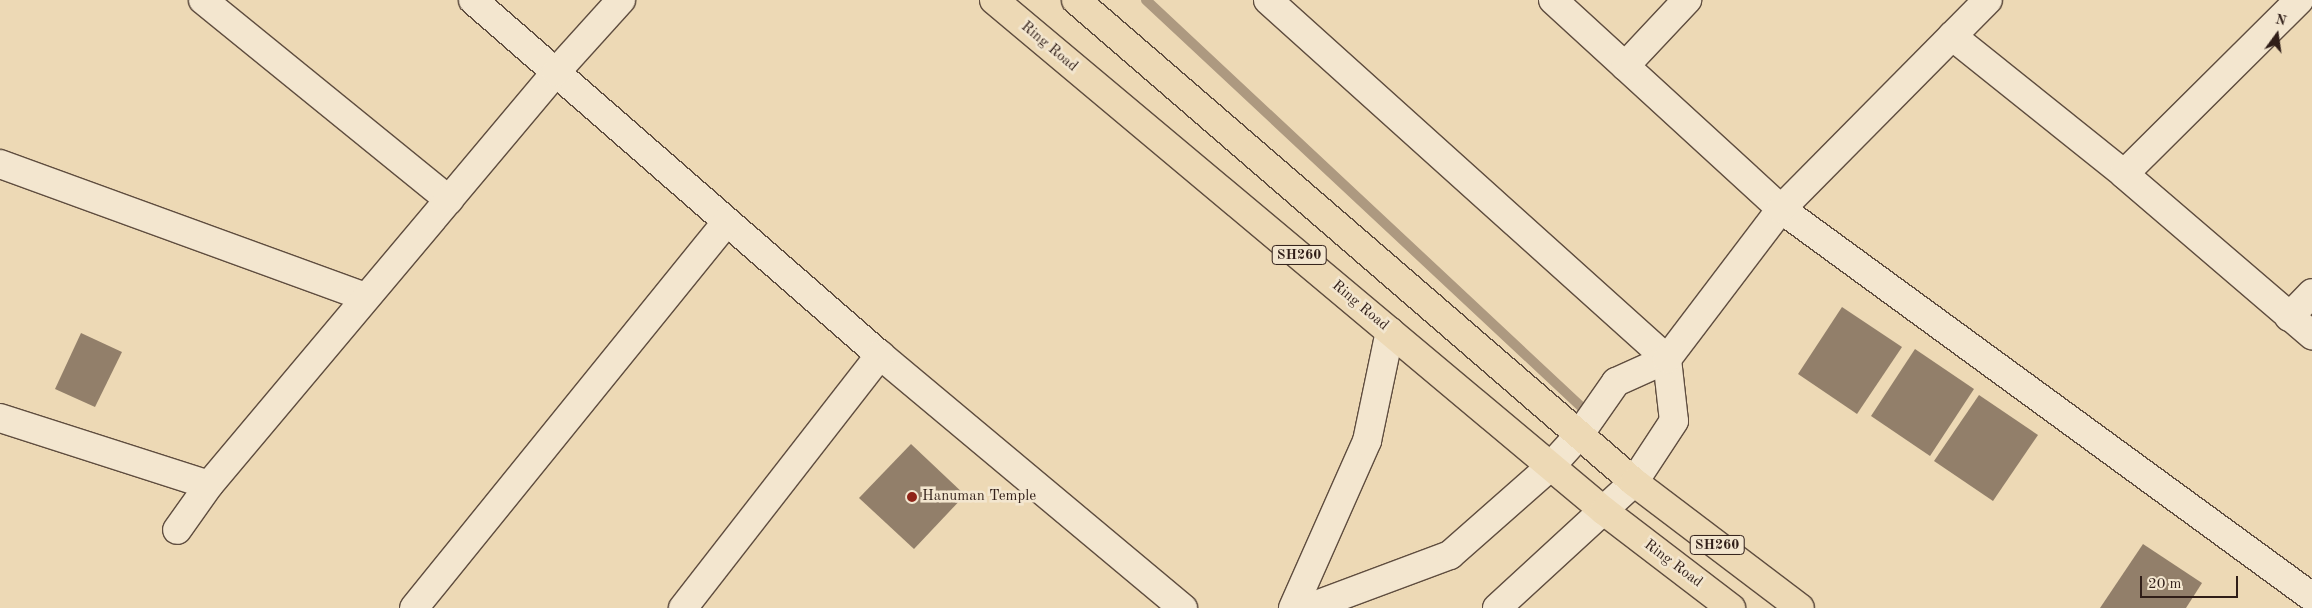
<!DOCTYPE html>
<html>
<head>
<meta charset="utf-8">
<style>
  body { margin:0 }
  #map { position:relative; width:2312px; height:608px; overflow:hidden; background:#edd9b5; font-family:"Old Standard TT",serif }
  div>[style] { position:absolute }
  .stream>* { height:10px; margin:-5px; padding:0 5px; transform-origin:5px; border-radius:5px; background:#ad9980 }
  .building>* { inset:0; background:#927f6a }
  .roads { filter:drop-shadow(1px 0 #5f4d3f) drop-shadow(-1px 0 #5f4d3f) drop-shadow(0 1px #5f4d3f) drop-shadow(0 -1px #5f4d3f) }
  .street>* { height:28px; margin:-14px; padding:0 14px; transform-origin:14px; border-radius:14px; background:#f3e6cf }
  .secondary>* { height:28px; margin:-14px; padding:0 14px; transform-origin:14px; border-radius:14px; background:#f3e6cf }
  .highway>* { height:28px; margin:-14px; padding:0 14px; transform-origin:14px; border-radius:14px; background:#edd9b5 }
  .dots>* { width:14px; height:14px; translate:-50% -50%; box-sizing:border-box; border:2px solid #f3e6cf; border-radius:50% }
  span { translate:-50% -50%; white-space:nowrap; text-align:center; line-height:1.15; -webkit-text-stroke:5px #f3e6cf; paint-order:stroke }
  .shield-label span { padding:1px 4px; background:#f3e6cf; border:1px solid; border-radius:4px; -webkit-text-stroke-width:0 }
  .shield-label { font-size:14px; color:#301e18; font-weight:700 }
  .street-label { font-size:15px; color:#301e18 }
  .poi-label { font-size:15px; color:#301e18 }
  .left { translate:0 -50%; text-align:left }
  .north { position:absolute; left:2252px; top:10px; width:50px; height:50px; -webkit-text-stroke:4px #f3e6cf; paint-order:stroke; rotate:14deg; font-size:14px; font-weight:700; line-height:20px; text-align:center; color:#301e18 }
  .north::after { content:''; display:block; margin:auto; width:18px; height:22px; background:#301e18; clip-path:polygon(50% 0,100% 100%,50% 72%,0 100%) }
  .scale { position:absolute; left:2140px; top:576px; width:98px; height:22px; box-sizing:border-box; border:2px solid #301e18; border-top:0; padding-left:6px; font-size:15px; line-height:18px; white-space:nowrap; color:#301e18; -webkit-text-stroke:4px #f3e6cf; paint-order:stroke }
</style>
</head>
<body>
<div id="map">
  <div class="stream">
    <div style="left:1146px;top:0;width:605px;rotate:43.06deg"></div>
  </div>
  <div class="building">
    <div style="clip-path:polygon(1842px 307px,1902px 347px,1857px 414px,1798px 374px)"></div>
    <div style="clip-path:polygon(81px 333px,122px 352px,95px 407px,55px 389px)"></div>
    <div style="clip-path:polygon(1915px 349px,1974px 389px,1930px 456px,1871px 416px)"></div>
    <div style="clip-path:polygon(1979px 395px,2038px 435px,1993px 501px,1934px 461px)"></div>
    <div style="clip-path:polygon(911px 444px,965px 495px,914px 549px,859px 498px)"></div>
    <div style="clip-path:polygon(2143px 544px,2202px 583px,2186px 608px,2100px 608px)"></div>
  </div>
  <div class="roads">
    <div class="street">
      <div style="left:203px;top:0;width:317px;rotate:39.1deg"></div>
      <div style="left:473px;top:0;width:540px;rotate:41.1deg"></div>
      <div style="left:880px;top:355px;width:395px;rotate:39.9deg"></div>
      <div style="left:1268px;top:0;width:537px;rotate:41.98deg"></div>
      <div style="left:1667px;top:359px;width:62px;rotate:83.6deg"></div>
      <div style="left:1674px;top:421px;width:73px;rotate:123.3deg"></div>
      <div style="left:1553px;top:0;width:309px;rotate:42.5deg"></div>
      <div style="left:1781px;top:209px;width:658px;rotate:36.16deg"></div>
      <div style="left:1952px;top:36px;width:221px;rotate:38.7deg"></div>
      <div style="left:2124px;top:174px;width:248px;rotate:40.6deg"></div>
      <div style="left:1625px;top:66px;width:91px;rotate:-46.8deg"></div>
      <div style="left:0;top:164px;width:389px;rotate:20deg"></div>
      <div style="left:2124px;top:174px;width:247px;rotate:-44.8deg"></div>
      <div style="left:2289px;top:317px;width:33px;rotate:-46deg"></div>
      <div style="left:0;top:418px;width:219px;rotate:17.8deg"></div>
      <div style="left:209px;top:485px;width:55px;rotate:125.4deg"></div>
      <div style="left:1579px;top:435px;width:65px;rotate:-55.1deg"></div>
      <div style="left:1616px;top:382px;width:56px;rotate:-24.3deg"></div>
      <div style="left:1667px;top:359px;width:188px;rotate:-52.8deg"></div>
      <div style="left:1781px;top:209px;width:294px;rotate:-45.3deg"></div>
      <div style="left:209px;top:485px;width:539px;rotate:-49.96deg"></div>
      <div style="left:556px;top:72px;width:97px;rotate:-47.9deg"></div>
      <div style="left:414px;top:608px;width:497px;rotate:-51deg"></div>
      <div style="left:683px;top:608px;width:321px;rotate:-52.1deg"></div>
    </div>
    <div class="secondary">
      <div style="left:1293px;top:608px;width:183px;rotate:-66.1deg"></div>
      <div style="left:1367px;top:441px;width:112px;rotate:-78.2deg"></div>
      <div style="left:1308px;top:608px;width:152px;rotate:-20.5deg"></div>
      <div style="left:1450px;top:555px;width:135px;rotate:-41.4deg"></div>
      <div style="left:1551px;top:466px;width:42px;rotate:-47.9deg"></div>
      <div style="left:1497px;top:608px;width:186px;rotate:-42.6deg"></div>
    </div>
    <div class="highway">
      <div style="left:994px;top:0;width:796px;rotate:39.95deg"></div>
      <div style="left:1604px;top:511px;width:160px;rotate:37.4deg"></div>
      <div style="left:1076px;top:0;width:737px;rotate:40.82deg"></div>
      <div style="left:1634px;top:482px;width:208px;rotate:37.2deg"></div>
    </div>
  </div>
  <div class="dots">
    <div style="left:912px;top:497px;background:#8f2418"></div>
  </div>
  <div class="shield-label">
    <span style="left:1299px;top:255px">SH260</span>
    <span style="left:1717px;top:545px">SH260</span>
  </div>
  <div class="street-label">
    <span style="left:1049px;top:47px;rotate:40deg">Ring Road</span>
    <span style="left:1360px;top:306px;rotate:40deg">Ring Road</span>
    <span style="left:1673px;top:564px;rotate:37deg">Ring Road</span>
  </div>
  <div class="poi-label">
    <span class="left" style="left:922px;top:497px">Hanuman Temple</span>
  </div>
  <div class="north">N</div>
  <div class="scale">20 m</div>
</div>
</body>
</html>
